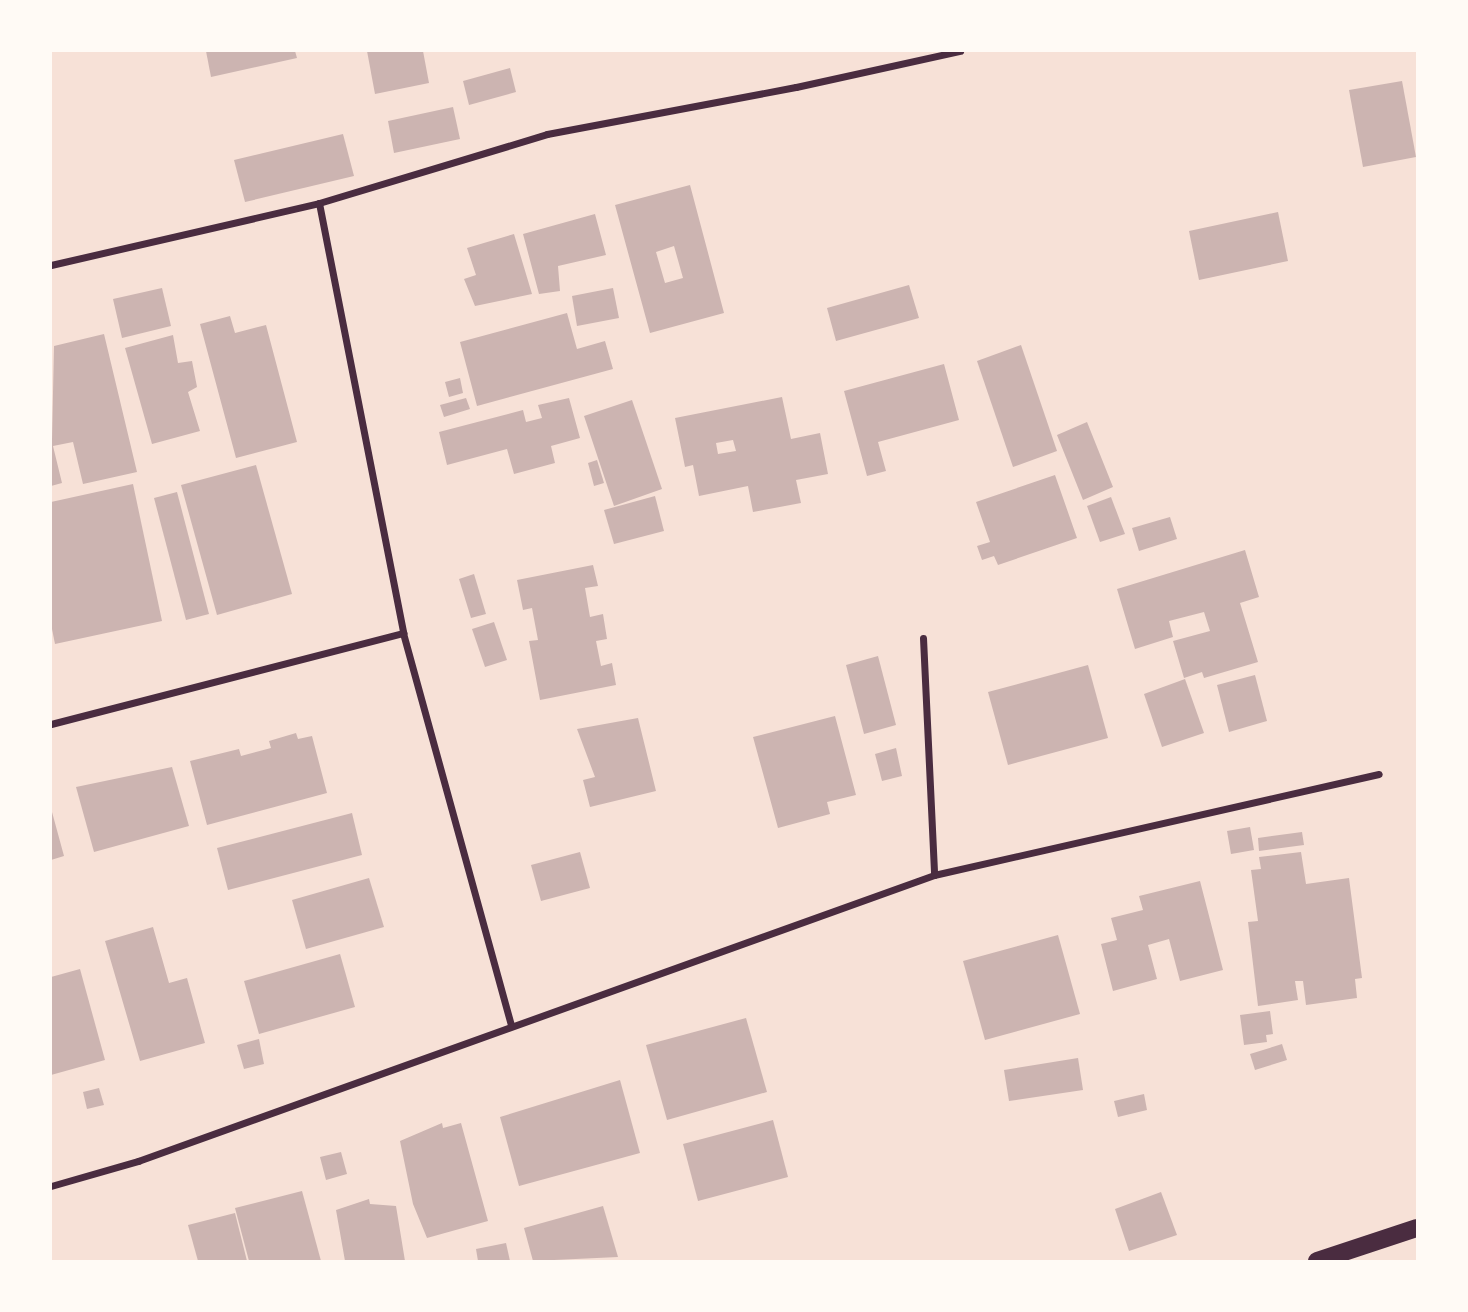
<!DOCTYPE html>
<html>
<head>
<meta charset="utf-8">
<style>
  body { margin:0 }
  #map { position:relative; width:1468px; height:1312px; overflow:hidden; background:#f7e1d7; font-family:Overpass,sans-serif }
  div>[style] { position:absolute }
  .building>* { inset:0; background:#ccb4b1 }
  .minor>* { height:7px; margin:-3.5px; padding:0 3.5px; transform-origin:3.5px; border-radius:3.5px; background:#4a2c40 }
  .primary>* { height:18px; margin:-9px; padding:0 9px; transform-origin:9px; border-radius:9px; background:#4a2c40 }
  span { translate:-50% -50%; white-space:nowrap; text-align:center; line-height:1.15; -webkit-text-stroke:5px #fffaf5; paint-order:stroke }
  .frame { position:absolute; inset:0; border:52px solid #fffaf5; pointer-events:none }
</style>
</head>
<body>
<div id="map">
  <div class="building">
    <div style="clip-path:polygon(206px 51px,295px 51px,297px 58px,211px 77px)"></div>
    <div style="clip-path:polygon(367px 51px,423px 51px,429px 83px,375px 94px)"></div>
    <div style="clip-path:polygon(510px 68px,516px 92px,469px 105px,463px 81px)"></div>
    <div style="clip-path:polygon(1402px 81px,1416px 157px,1363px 167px,1349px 90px)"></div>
    <div style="clip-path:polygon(453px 107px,460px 139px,394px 153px,388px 121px)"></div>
    <div style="clip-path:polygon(343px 134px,354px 176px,245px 202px,234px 160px)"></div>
    <div style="clip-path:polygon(evenodd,690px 185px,724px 313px,650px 333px,615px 205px,690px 185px,674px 246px,683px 278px,665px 283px,656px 252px,674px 246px)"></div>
    <div style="clip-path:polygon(1278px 212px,1288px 261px,1199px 280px,1189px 231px)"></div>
    <div style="clip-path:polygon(595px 214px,606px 255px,558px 266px,560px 291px,539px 294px,523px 234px)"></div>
    <div style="clip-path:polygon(514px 234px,532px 294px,475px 306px,464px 279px,476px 275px,467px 248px)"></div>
    <div style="clip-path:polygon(909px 285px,919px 318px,836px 341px,827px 308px)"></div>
    <div style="clip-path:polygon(162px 288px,171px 326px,122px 338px,113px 299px)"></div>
    <div style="clip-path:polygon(613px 288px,619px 318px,577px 326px,572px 296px)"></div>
    <div style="clip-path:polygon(567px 313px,577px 349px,605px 341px,613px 369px,477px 406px,460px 342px)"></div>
    <div style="clip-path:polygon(230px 316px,235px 333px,266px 325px,297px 442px,236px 458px,200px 324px)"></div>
    <div style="clip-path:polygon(104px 334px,137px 472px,83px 484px,73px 442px,53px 446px,62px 483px,51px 486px,54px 346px)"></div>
    <div style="clip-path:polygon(173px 335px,178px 363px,192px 361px,197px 387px,188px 392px,200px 431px,152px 444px,125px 348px)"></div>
    <div style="clip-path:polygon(1021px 345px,1057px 451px,1013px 467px,977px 361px)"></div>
    <div style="clip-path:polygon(944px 364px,959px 420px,878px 442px,886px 471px,867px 476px,844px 391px)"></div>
    <div style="clip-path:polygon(460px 378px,463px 393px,449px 397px,445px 382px)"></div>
    <div style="clip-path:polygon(evenodd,782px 397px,791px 439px,820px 433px,828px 474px,796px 480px,801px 503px,753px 512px,748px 486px,699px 496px,693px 465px,685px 467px,675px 418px,782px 397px,733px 440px,736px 451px,718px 454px,716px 443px,733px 440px)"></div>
    <div style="clip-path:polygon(466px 398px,470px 409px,444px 417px,440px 405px)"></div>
    <div style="clip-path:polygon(569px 398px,580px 438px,551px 446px,555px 463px,514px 474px,507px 449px,447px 465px,439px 432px,523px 410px,526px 422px,542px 418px,538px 405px)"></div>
    <div style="clip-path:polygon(632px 400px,662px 489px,614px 506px,584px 416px)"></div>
    <div style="clip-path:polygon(1087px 422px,1113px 487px,1083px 500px,1057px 435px)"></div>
    <div style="clip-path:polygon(597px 460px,604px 483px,594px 486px,588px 463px)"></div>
    <div style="clip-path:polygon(256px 465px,292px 594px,217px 615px,181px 485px)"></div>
    <div style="clip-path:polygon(1055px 475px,1077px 538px,998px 565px,994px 556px,982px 560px,977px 546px,990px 542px,976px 502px)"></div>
    <div style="clip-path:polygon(133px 484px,162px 621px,55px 644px,51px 624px,51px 502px)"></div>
    <div style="clip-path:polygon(177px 492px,209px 614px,186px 620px,154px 498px)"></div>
    <div style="clip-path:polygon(655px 496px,664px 531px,614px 544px,604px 510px)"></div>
    <div style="clip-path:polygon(1111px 497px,1125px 534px,1100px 542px,1087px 506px)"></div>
    <div style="clip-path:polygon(1170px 517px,1177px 539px,1139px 551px,1132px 528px)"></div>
    <div style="clip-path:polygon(1245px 550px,1259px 597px,1240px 603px,1258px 662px,1204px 678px,1202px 672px,1184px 678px,1173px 641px,1210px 631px,1204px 612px,1169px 621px,1173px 637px,1135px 649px,1117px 589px)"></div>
    <div style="clip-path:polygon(593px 565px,598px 586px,585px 588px,590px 617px,603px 614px,607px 639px,596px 641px,601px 666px,612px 663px,616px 685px,540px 700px,529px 641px,538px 640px,532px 608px,523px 610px,517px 580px)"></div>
    <div style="clip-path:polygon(474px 574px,486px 614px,471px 618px,459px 579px)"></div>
    <div style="clip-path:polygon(494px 622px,507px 660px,485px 667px,472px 629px)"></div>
    <div style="clip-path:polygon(878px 656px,896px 725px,864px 734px,846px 665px)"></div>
    <div style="clip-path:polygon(1088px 665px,1108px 738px,1008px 765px,988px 692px)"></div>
    <div style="clip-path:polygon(1255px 675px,1267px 721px,1229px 732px,1217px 685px)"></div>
    <div style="clip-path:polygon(1185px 679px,1204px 733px,1162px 747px,1144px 694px)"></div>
    <div style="clip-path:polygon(835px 716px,856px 795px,827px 802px,830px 814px,778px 828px,753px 737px)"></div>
    <div style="clip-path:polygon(638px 718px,656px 791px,590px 807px,583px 780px,595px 777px,577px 729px)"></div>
    <div style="clip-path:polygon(296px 733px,298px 739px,312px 736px,327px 793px,207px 825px,190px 761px,239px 749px,241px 756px,271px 748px,269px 741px)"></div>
    <div style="clip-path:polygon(896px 748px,902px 776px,882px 781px,875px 754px)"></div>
    <div style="clip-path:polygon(172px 767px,189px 826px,94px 852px,76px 787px)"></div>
    <div style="clip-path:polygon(52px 812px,64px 856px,51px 860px,51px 813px)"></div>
    <div style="clip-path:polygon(352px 813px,362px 855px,228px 890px,217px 848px)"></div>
    <div style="clip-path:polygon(1250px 827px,1254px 850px,1231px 854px,1227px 831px)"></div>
    <div style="clip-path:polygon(1302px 832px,1304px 845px,1259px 851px,1258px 838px)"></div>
    <div style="clip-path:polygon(580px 852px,590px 888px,541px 901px,531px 865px)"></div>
    <div style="clip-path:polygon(1301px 852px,1306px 884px,1349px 878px,1362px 978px,1355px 979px,1357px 998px,1306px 1005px,1303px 981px,1295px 981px,1298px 1000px,1258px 1006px,1248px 922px,1258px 921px,1251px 870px,1261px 869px,1259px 857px)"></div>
    <div style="clip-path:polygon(369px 878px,384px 927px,306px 949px,292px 900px)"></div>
    <div style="clip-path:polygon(1200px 881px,1223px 970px,1180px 981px,1169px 939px,1148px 945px,1157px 979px,1113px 991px,1101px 944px,1117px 940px,1111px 918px,1143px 910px,1139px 896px)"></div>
    <div style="clip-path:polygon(153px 927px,169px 983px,187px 978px,205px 1043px,140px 1061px,105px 941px)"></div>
    <div style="clip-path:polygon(1058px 935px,1080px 1014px,985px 1040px,963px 961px)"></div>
    <div style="clip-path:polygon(340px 954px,355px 1007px,259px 1034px,244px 981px)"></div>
    <div style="clip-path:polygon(80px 969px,105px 1060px,51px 1075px,51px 977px)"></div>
    <div style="clip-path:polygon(1270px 1011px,1273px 1034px,1266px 1035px,1267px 1042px,1244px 1045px,1240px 1015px)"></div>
    <div style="clip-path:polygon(746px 1018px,767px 1092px,667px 1120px,646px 1045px)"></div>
    <div style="clip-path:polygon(259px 1039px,264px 1064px,244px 1069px,237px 1045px)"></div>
    <div style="clip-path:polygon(1282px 1044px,1287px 1060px,1255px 1070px,1250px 1054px)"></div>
    <div style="clip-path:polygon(1078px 1058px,1083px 1090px,1009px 1101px,1004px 1070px)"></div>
    <div style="clip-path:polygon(620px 1080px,640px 1153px,519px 1186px,500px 1117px)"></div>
    <div style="clip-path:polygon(99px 1088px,104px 1105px,87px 1109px,83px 1092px)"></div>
    <div style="clip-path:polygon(1144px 1094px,1147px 1110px,1118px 1117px,1114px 1101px)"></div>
    <div style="clip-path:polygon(773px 1120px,788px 1177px,698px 1201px,683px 1144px)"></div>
    <div style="clip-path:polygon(442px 1123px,443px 1128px,461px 1123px,488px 1221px,427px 1238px,413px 1204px,400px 1141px)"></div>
    <div style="clip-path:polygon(341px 1152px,347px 1174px,326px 1180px,320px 1157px)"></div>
    <div style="clip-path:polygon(302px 1191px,321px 1261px,249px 1261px,235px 1208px)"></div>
    <div style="clip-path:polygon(1161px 1192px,1177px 1235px,1129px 1251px,1115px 1209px)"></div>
    <div style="clip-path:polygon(369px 1199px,370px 1204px,396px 1206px,405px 1261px,345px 1261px,336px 1210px)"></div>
    <div style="clip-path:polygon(603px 1206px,618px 1257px,533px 1261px,524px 1228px)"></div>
    <div style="clip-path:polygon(235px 1213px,247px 1261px,198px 1261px,188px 1225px)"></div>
    <div style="clip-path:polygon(506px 1243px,510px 1261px,478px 1261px,476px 1249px)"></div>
  </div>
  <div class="minor">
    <div style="left:319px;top:203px;width:438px;rotate:78.9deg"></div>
    <div style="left:403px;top:633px;width:406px;rotate:74.6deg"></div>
    <div style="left:51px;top:265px;width:275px;rotate:-13deg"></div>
    <div style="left:319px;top:203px;width:238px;rotate:-16.8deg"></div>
    <div style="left:547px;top:134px;width:253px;rotate:-10.7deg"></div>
    <div style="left:796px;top:87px;width:168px;rotate:-12.4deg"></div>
    <div style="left:923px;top:638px;width:237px;rotate:87.3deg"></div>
    <div style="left:51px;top:724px;width:364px;rotate:-14.5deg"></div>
    <div style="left:51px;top:1186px;width:91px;rotate:-16deg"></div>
    <div style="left:138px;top:1161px;width:846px;rotate:-19.76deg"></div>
    <div style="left:934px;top:875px;width:456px;rotate:-12.8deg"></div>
  </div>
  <div class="primary">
    <div style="left:1317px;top:1261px;width:105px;rotate:-18.3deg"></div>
  </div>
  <div class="frame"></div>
</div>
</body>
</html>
